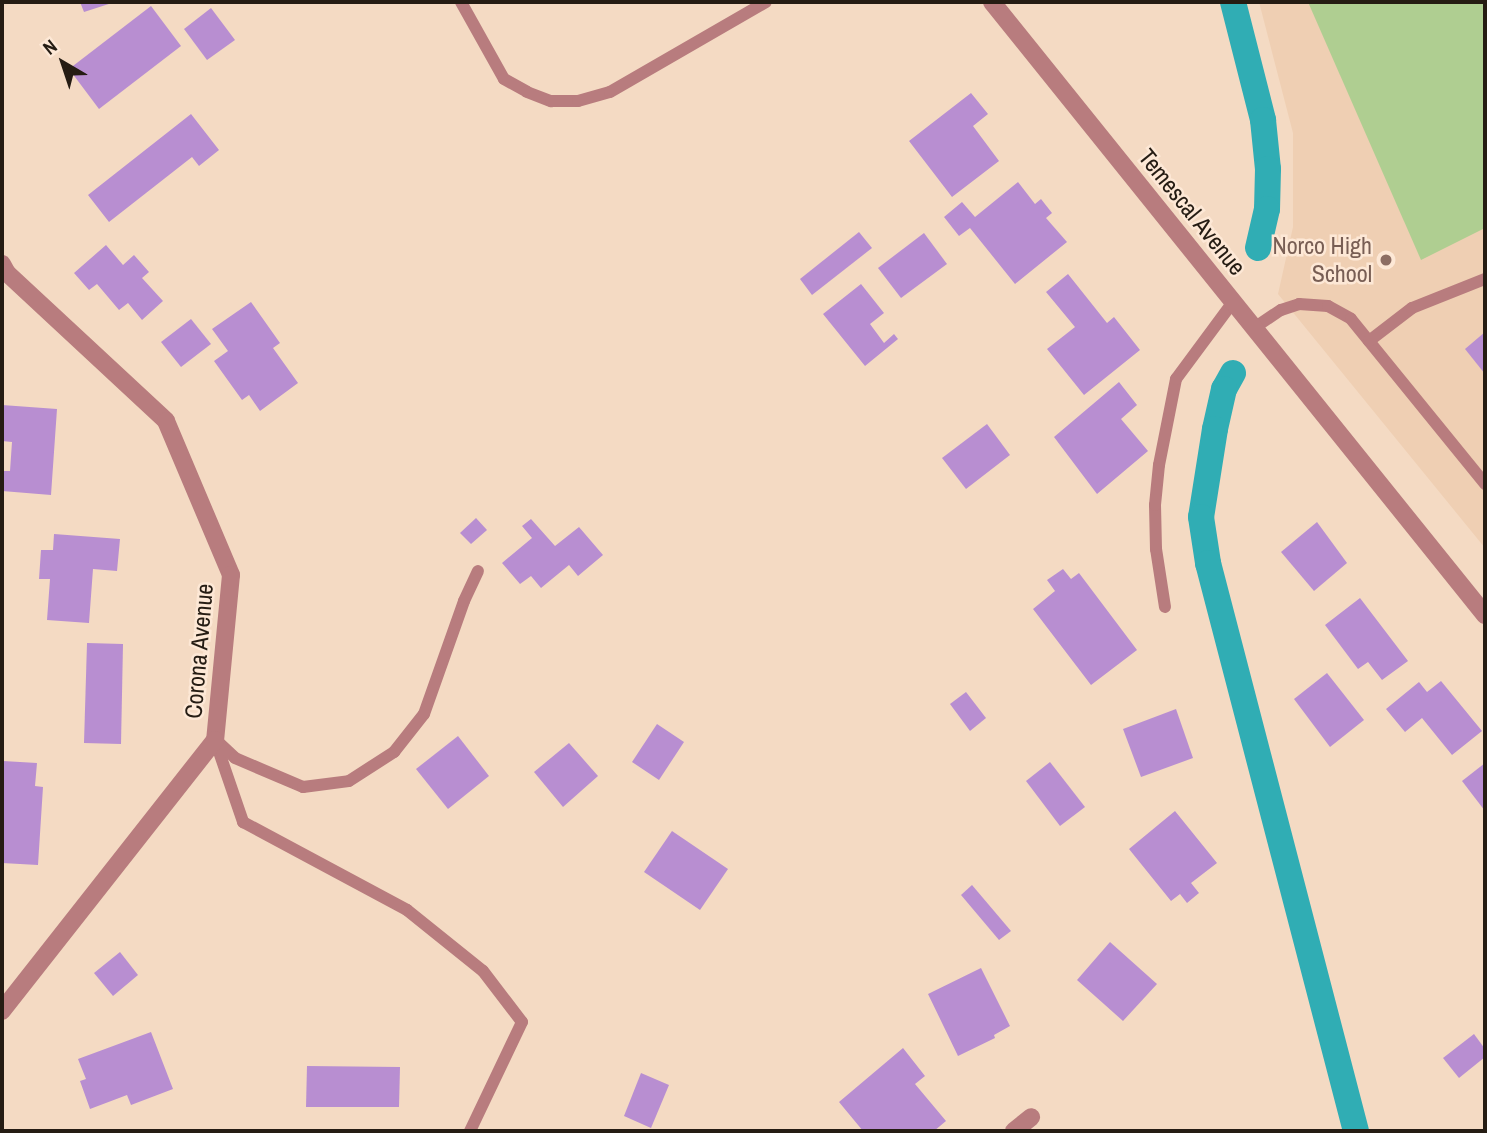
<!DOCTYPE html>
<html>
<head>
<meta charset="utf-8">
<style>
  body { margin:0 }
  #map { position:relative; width:1487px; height:1133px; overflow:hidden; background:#f4dac3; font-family:"Archivo Narrow",sans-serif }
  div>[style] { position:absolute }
  .built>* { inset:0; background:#efcfb3 }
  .green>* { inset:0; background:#afce91 }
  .canal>* { height:26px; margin:-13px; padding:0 13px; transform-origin:13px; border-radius:13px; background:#30adb4 }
  .building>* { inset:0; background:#b88ed1 }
  .service>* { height:12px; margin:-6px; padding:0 6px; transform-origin:6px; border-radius:6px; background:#b87c7e }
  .minor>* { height:18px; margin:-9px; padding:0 9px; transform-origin:9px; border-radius:9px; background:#b87c7e }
  .dots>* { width:19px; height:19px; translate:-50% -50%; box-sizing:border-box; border:4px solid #fde8d6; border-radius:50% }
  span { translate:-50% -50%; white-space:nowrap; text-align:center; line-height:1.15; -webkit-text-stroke:5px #fde8d6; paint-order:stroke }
  .street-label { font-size:24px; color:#251c13 }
  .education-label { font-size:24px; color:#785e54 }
  .right { translate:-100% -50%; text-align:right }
  .frame { position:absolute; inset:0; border:4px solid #251c13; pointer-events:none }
  .north { position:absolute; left:28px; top:28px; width:70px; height:70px; -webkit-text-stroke:5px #fde8d6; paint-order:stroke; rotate:321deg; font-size:19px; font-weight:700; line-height:28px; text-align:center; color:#251c13 }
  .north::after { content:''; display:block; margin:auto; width:24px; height:32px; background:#251c13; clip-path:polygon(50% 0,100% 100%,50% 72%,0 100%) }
</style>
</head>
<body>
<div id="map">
  <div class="built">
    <div style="clip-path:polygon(1259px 2px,1485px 2px,1485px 548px,1278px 294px,1293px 227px,1293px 133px)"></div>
  </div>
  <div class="green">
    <div style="clip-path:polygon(1308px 2px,1485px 2px,1485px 228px,1421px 260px)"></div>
  </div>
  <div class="canal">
    <div style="left:1233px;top:2px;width:122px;rotate:75.7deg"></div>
    <div style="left:1263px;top:120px;width:49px;rotate:84.2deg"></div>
    <div style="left:1268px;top:169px;width:40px;rotate:91.4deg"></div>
    <div style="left:1267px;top:209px;width:40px;rotate:103deg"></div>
    <div style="left:1233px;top:373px;width:18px;rotate:119deg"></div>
    <div style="left:1224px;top:389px;width:41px;rotate:102.7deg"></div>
    <div style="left:1215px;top:429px;width:89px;rotate:99deg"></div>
    <div style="left:1201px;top:517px;width:47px;rotate:81.3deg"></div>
    <div style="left:1208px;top:563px;width:587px;rotate:75.4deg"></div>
  </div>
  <div class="building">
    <div style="clip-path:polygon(80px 2px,115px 2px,84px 12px)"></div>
    <div style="clip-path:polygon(151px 6px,181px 46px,99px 109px,69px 69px)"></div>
    <div style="clip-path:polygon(211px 8px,235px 40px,207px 60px,184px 29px)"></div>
    <div style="clip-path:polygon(971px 93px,988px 114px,973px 126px,999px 161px,952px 197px,909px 141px)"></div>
    <div style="clip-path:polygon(191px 114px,219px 150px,199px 166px,192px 157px,109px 222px,88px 195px)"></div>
    <div style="clip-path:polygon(1018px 182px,1035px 204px,1041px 199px,1052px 213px,1046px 218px,1067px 242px,1015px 284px,970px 228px,959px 236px,944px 217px,962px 202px,975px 217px)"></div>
    <div style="clip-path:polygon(859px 232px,872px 248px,812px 295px,800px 279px)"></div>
    <div style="clip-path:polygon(924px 233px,947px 264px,901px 298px,878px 268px)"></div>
    <div style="clip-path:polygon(106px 245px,123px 265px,134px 255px,149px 272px,142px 278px,163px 301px,142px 320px,128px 303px,119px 310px,97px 284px,89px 290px,74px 273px)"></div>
    <div style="clip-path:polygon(1068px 274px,1107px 323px,1114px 317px,1140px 350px,1084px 395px,1047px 349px,1075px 327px,1046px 292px)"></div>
    <div style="clip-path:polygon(861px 284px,884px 313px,870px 324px,884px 343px,894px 334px,898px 339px,865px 366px,823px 314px)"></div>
    <div style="clip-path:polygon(251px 302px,280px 343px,273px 348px,298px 383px,260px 411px,249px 395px,242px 400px,214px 361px,228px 351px,212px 329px)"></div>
    <div style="clip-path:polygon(191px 319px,211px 344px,181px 367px,161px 342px)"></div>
    <div style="clip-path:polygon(1485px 332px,1485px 374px,1465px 349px)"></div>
    <div style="clip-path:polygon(1119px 382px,1137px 405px,1121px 419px,1148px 451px,1097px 494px,1054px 437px)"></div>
    <div style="clip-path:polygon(2px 405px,57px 409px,51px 495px,2px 491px,3px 471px,10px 471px,12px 442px,2px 441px)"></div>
    <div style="clip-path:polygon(987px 424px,1010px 455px,966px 489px,942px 458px)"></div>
    <div style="clip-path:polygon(476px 518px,487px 530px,471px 544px,460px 533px)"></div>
    <div style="clip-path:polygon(531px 519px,555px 546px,579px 527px,603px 555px,578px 576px,569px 565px,541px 588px,531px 576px,520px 584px,502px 563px,532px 538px,522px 526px)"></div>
    <div style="clip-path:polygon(1317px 522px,1347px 563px,1314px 591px,1281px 552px)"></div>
    <div style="clip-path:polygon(54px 534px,120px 539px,117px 571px,93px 569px,89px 623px,47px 620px,50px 579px,39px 579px,41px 550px,53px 550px)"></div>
    <div style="clip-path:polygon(1063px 569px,1071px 579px,1079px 573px,1137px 650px,1091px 685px,1033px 609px,1055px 591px,1047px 580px)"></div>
    <div style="clip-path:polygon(1360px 598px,1408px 661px,1382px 680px,1368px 662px,1358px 669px,1325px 625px)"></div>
    <div style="clip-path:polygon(87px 643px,123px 644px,121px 744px,84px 743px)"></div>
    <div style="clip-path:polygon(1327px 673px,1364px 720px,1330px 747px,1294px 699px)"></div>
    <div style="clip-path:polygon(1441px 681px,1482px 731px,1452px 755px,1422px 718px,1405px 732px,1386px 709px,1419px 682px,1427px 692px)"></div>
    <div style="clip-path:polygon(966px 692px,986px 718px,970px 731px,950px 704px)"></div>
    <div style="clip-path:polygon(1176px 709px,1193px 758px,1141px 777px,1123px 729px)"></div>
    <div style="clip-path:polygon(657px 724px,684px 742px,659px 780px,632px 762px)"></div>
    <div style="clip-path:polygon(458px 736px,489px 776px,448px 809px,416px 769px)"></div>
    <div style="clip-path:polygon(569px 743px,598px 776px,563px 807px,534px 772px)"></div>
    <div style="clip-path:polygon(3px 761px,37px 763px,35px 786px,43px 787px,38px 865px,2px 863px)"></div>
    <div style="clip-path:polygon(1050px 762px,1085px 807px,1060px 826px,1026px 781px)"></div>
    <div style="clip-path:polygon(1485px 763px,1485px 811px,1462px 781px)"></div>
    <div style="clip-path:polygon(1175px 811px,1217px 863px,1191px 883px,1199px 893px,1187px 903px,1180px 894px,1171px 901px,1129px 849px)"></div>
    <div style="clip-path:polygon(672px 831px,728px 869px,700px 910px,644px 872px)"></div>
    <div style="clip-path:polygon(972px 885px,1011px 931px,999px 940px,961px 895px)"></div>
    <div style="clip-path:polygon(1110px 942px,1157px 984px,1123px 1021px,1077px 980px)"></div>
    <div style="clip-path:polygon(120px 952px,138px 975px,113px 996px,94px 973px)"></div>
    <div style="clip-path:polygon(981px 968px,1010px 1026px,994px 1035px,995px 1038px,958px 1056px,928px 994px)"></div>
    <div style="clip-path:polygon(151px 1032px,173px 1089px,131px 1105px,127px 1095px,90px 1109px,80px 1081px,86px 1079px,78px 1059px)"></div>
    <div style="clip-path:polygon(1474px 1034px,1485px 1049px,1485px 1057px,1459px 1078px,1443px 1058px)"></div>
    <div style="clip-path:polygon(903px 1048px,925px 1076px,915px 1084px,946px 1121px,934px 1131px,863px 1131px,839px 1102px)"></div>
    <div style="clip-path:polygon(307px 1066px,400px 1067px,399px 1107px,306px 1107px)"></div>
    <div style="clip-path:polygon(641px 1073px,669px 1085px,651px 1128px,624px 1116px)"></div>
  </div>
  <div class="service">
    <div style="left:461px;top:2px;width:88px;rotate:60.8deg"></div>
    <div style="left:504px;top:79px;width:26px;rotate:29deg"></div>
    <div style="left:527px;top:92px;width:26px;rotate:21deg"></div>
    <div style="left:551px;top:101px;width:27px"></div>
    <div style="left:578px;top:101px;width:33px;rotate:-16deg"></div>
    <div style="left:610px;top:92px;width:180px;rotate:-30deg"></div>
    <div style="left:1254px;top:328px;width:32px;rotate:-34deg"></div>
    <div style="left:1281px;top:310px;width:19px;rotate:-18deg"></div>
    <div style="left:1299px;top:304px;width:29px;rotate:4deg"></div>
    <div style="left:1328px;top:306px;width:26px;rotate:29deg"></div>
    <div style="left:1351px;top:319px;width:213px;rotate:50.9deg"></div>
    <div style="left:1369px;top:341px;width:54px;rotate:-37.5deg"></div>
    <div style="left:1412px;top:308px;width:79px;rotate:-21.7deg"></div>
    <div style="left:1165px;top:607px;width:59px;rotate:-98.8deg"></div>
    <div style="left:1156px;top:549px;width:44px;rotate:-91.3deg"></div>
    <div style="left:1155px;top:505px;width:40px;rotate:-84.3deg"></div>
    <div style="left:1159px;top:465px;width:88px;rotate:-78.8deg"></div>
    <div style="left:1176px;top:379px;width:96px;rotate:-53.5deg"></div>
    <div style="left:215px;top:740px;width:87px;rotate:71.1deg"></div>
    <div style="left:243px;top:822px;width:186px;rotate:28.2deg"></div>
    <div style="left:407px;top:910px;width:97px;rotate:38.8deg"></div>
    <div style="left:483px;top:971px;width:64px;rotate:52.6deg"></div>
    <div style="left:522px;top:1022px;width:121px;rotate:115.5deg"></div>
    <div style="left:218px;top:742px;width:23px;rotate:43deg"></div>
    <div style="left:235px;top:758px;width:74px;rotate:23.1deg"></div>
    <div style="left:303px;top:787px;width:46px;rotate:-7.4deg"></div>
    <div style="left:349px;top:781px;width:54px;rotate:-32.8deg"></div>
    <div style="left:394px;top:752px;width:48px;rotate:-51.7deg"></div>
    <div style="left:424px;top:714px;width:120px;rotate:-70.5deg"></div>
    <div style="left:464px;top:601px;width:33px;rotate:-65deg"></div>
  </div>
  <div class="minor">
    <div style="left:992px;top:2px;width:787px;rotate:51.19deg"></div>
    <div style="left:2px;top:264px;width:10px;rotate:61deg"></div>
    <div style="left:7px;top:273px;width:217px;rotate:42.9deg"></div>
    <div style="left:166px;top:421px;width:167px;rotate:67.1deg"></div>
    <div style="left:231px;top:575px;width:166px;rotate:95.5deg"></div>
    <div style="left:215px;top:740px;width:345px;rotate:128.2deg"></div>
    <div style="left:1014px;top:1131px;width:22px;rotate:-39deg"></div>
  </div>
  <div class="dots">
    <div style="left:1386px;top:260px;background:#8d6e63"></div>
  </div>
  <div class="street-label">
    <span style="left:1192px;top:212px;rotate:51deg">Temescal Avenue</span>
    <span style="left:199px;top:651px;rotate:-85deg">Corona Avenue</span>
  </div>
  <div class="education-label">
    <span class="right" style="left:1372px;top:260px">Norco High<br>School</span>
  </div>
  <div class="frame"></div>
  <div class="north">N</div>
</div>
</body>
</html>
